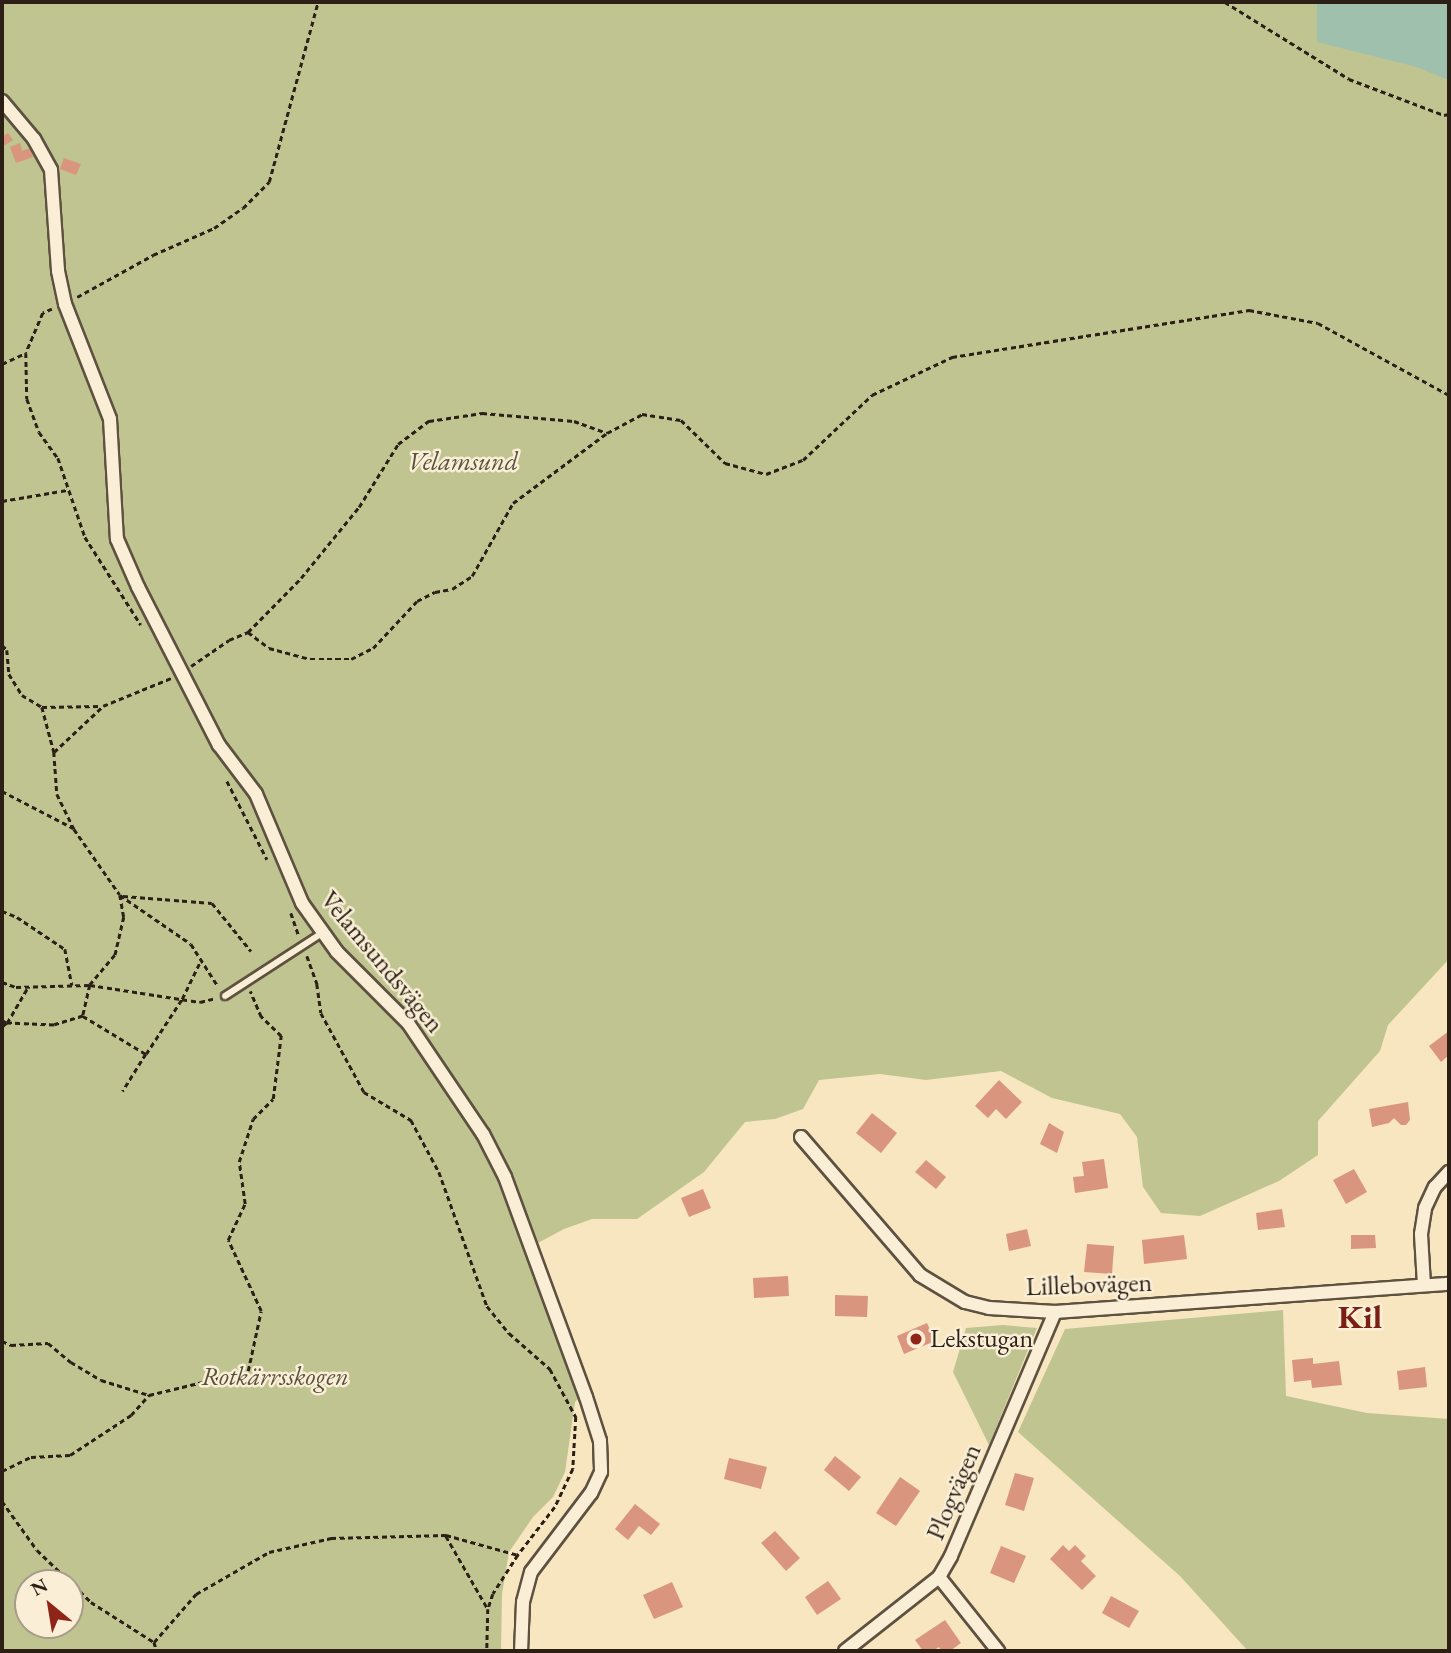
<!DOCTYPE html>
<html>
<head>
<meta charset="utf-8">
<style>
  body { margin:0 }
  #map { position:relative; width:1451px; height:1653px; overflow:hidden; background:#f7e6c0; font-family:"EB Garamond",serif }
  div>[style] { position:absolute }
  .green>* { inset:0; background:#bfc491 }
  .water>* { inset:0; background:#9ec0ad }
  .building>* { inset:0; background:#da957f }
  .path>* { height:2.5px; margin-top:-1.25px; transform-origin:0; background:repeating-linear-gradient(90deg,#2b1f16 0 5px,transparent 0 8.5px) }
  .roads { filter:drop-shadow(2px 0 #5e5140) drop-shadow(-2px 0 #5e5140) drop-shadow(0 2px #5e5140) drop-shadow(0 -2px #5e5140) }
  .service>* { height:6px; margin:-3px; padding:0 3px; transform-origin:3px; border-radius:3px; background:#faefd6 }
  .minor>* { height:12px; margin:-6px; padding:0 6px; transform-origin:6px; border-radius:6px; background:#faefd6 }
  .dots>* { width:19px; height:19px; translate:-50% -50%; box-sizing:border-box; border:4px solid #faefd6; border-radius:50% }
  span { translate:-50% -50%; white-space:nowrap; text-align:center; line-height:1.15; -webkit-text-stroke:5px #faefd6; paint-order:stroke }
  .park-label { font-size:26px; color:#57513b; font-style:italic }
  .street-label { font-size:26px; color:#2b1f16 }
  .poi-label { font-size:26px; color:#2b1f16 }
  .left { translate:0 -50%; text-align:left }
  .district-label { font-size:33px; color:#7a1f14; font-weight:700 }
  .frame { position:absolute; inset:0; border:4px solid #2b1f16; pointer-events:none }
  .north { position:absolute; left:14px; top:1569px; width:70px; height:70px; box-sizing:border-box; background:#faefd6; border:2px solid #a79c89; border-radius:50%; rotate:330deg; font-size:19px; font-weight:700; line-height:28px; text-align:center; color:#2b1f16 }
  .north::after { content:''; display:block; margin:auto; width:24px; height:32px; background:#8f2418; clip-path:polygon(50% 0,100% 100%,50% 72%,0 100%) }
</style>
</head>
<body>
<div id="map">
  <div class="green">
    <div style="clip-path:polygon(evenodd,2px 2px,1449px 2px,1449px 959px,1388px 1025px,1380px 1051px,1318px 1121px,1318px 1155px,1279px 1181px,1200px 1216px,1161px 1213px,1143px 1187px,1137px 1137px,1120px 1114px,1052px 1098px,1001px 1071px,926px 1080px,880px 1074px,819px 1080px,803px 1109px,775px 1119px,745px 1122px,704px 1172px,637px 1219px,592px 1219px,564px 1229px,534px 1245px,587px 1390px,575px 1402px,565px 1472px,553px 1497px,533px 1517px,509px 1552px,502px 1594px,501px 1651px,2px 1651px,2px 2px,28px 1583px,70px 1583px,70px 1625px,28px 1625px,28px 1583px)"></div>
    <div style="clip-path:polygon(1283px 1310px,1286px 1396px,1367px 1413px,1449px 1419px,1449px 1651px,1248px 1651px,1180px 1576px,1018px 1432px,1065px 1329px)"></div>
    <div style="clip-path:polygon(1003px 1325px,1037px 1328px,989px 1445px,953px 1372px,966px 1328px)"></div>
  </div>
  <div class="water">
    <div style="clip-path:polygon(1317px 2px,1449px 2px,1449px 80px,1417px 67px,1317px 42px)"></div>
  </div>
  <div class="building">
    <div style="clip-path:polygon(8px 133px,13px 140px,2px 147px,2px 137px)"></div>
    <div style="clip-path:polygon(20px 143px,22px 151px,30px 148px,33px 157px,16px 163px,10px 147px)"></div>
    <div style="clip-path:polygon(64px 158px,81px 164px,76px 175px,60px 169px)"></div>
    <div style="clip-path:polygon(1449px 1031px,1449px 1055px,1441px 1062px,1429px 1046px)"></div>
    <div style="clip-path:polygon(999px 1080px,1022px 1102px,1006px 1119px,996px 1109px,988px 1118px,975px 1106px)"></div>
    <div style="clip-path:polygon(1408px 1102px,1410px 1120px,1406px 1125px,1401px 1125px,1394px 1118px,1389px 1123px,1372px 1127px,1369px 1109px)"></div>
    <div style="clip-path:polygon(872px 1113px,897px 1133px,881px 1153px,856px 1133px)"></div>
    <div style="clip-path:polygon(1049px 1123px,1064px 1132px,1057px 1153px,1040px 1144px)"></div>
    <div style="clip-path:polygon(1104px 1159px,1108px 1188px,1075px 1193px,1073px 1177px,1084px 1176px,1082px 1162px)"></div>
    <div style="clip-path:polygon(926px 1160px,946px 1177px,936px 1189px,915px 1172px)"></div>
    <div style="clip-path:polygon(1354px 1169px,1367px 1192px,1346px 1204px,1333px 1180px)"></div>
    <div style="clip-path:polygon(703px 1189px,711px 1208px,689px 1217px,681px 1198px)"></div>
    <div style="clip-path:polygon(1282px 1209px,1285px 1227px,1258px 1230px,1256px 1213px)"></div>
    <div style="clip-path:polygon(1027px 1229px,1031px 1246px,1009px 1251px,1006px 1234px)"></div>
    <div style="clip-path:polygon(1184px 1235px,1187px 1259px,1144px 1264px,1142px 1240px)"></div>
    <div style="clip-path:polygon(1351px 1235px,1375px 1235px,1376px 1248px,1351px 1249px)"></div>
    <div style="clip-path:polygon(1087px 1244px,1114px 1246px,1112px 1274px,1084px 1272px)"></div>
    <div style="clip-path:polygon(788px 1276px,789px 1296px,754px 1298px,753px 1278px)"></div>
    <div style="clip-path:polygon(835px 1295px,868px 1296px,867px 1317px,835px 1316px)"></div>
    <div style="clip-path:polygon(927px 1323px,935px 1341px,904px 1354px,897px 1336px)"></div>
    <div style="clip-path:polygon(1313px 1358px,1313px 1364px,1339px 1361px,1342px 1385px,1312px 1388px,1311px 1380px,1294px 1382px,1292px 1360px)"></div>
    <div style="clip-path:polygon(1425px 1367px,1427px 1387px,1399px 1390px,1397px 1371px)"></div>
    <div style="clip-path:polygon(835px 1456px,861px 1477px,849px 1491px,824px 1470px)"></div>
    <div style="clip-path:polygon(729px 1458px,767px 1467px,761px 1489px,724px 1479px)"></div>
    <div style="clip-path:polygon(1015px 1473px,1034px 1478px,1024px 1511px,1005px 1505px)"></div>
    <div style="clip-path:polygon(900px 1477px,920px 1491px,896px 1526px,876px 1513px)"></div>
    <div style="clip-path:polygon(635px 1504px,660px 1524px,651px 1535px,639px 1526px,628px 1540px,615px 1529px)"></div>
    <div style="clip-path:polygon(775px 1531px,800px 1558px,786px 1571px,761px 1543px)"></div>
    <div style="clip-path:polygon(1063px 1545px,1069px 1551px,1075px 1545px,1086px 1556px,1081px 1561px,1096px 1576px,1082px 1590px,1050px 1559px)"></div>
    <div style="clip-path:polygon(1001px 1546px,1026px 1556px,1014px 1583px,990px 1573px)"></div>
    <div style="clip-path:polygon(828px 1581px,841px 1599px,817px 1615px,805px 1597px)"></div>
    <div style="clip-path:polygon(672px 1582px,683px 1607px,654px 1619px,643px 1595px)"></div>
    <div style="clip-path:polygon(1111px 1596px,1139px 1611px,1129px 1628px,1102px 1613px)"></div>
    <div style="clip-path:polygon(945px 1620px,961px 1643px,950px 1651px,941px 1651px,939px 1647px,933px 1651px,923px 1651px,915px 1640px)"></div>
  </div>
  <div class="path">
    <div style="left:1225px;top:2px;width:146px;rotate:31.8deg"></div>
    <div style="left:1349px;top:79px;width:102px;rotate:20.8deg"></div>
    <div style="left:1444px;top:115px;width:5px;rotate:-11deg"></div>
    <div style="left:77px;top:297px;width:87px;rotate:-28.9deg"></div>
    <div style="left:153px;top:255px;width:67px;rotate:-23.9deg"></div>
    <div style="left:214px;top:228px;width:35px;rotate:-35deg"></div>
    <div style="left:243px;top:208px;width:37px;rotate:-45deg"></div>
    <div style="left:269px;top:182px;width:187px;rotate:-74.8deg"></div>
    <div style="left:52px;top:309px;width:10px;rotate:156deg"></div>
    <div style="left:43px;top:313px;width:43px;rotate:113deg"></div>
    <div style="left:26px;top:353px;width:46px;rotate:88.8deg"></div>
    <div style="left:27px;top:399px;width:35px;rotate:70deg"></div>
    <div style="left:39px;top:432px;width:32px;rotate:54deg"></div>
    <div style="left:58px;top:458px;width:83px;rotate:71.1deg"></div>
    <div style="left:85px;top:537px;width:104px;rotate:57.5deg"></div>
    <div style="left:2px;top:364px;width:26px;rotate:-25deg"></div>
    <div style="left:2px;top:501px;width:66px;rotate:-9.6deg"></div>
    <div style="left:248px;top:632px;width:76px;rotate:-45.5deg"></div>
    <div style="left:301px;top:578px;width:92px;rotate:-50.8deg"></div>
    <div style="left:359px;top:507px;width:74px;rotate:-58.2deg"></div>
    <div style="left:398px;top:444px;width:39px;rotate:-37deg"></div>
    <div style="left:429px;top:421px;width:54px;rotate:-8.6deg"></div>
    <div style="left:482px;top:413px;width:92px;rotate:5deg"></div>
    <div style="left:574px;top:421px;width:35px;rotate:20deg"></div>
    <div style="left:2px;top:645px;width:7px;rotate:45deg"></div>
    <div style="left:7px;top:650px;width:24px;rotate:85deg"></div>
    <div style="left:9px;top:674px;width:25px;rotate:58deg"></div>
    <div style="left:22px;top:695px;width:23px;rotate:31deg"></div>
    <div style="left:42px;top:707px;width:47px;rotate:75.1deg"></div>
    <div style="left:54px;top:752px;width:42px;rotate:85.9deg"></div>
    <div style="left:57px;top:794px;width:39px;rotate:64deg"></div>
    <div style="left:74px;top:829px;width:80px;rotate:55.1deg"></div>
    <div style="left:120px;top:895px;width:22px;rotate:80deg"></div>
    <div style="left:124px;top:917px;width:39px;rotate:103deg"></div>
    <div style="left:115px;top:955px;width:39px;rotate:130deg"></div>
    <div style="left:90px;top:985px;width:32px;rotate:103deg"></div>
    <div style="left:83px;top:1016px;width:30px;rotate:163deg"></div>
    <div style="left:54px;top:1025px;width:47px;rotate:-177.6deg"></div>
    <div style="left:7px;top:1023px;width:6px;rotate:141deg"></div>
    <div style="left:191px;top:666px;width:46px;rotate:-34.4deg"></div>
    <div style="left:229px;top:640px;width:21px;rotate:-23deg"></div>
    <div style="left:248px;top:632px;width:26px;rotate:37deg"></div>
    <div style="left:269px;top:648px;width:42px;rotate:15deg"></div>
    <div style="left:310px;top:659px;width:41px"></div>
    <div style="left:351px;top:659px;width:25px;rotate:-27deg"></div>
    <div style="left:373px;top:648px;width:64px;rotate:-46.9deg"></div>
    <div style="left:417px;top:601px;width:20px;rotate:-27deg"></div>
    <div style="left:435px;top:592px;width:17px;rotate:-10deg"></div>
    <div style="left:452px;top:589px;width:24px;rotate:-33deg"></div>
    <div style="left:472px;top:576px;width:84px;rotate:-60.7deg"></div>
    <div style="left:513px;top:503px;width:117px;rotate:-36.7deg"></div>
    <div style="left:607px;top:433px;width:40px;rotate:-28deg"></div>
    <div style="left:642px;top:414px;width:39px;rotate:9deg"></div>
    <div style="left:681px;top:420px;width:62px;rotate:44.3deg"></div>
    <div style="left:725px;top:463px;width:42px;rotate:15deg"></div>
    <div style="left:766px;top:474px;width:40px;rotate:-21deg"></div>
    <div style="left:803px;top:460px;width:95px;rotate:-43.3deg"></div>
    <div style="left:872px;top:395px;width:89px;rotate:-25.4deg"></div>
    <div style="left:952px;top:357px;width:301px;rotate:-9deg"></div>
    <div style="left:1249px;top:310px;width:70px;rotate:10.7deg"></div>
    <div style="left:1318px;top:323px;width:149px;rotate:28.8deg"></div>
    <div style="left:42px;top:707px;width:59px;rotate:-1deg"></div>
    <div style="left:54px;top:752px;width:67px;rotate:-43.2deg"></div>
    <div style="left:103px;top:706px;width:74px;rotate:-22.4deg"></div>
    <div style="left:227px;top:781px;width:88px;rotate:62.9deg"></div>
    <div style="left:2px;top:791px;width:80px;rotate:27.5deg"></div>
    <div style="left:120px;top:895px;width:86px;rotate:34.6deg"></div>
    <div style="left:191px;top:944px;width:50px;rotate:57.3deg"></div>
    <div style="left:123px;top:896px;width:89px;rotate:4.5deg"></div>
    <div style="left:212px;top:903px;width:62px;rotate:50.9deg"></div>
    <div style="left:2px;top:911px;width:16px;rotate:22deg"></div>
    <div style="left:17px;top:917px;width:58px;rotate:33.7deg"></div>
    <div style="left:65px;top:949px;width:37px;rotate:79deg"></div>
    <div style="left:291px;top:913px;width:24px;rotate:71deg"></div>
    <div style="left:307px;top:956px;width:30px;rotate:70deg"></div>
    <div style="left:317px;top:984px;width:29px;rotate:82deg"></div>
    <div style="left:321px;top:1013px;width:90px;rotate:61.4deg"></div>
    <div style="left:364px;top:1092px;width:55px;rotate:30.8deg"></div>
    <div style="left:411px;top:1120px;width:59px;rotate:61.7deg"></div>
    <div style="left:439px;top:1172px;width:142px;rotate:70.3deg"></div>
    <div style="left:487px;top:1306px;width:35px;rotate:51deg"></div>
    <div style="left:509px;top:1333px;width:55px;rotate:41.3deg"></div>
    <div style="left:550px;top:1369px;width:55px;rotate:61.6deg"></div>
    <div style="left:576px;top:1417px;width:52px;rotate:93.3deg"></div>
    <div style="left:573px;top:1469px;width:42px;rotate:115.3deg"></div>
    <div style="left:555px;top:1507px;width:61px;rotate:127.6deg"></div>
    <div style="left:518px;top:1555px;width:46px;rotate:122.7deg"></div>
    <div style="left:493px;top:1594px;width:16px;rotate:108deg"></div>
    <div style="left:488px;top:1609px;width:42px;rotate:91.4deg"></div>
    <div style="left:2px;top:982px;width:15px;rotate:20deg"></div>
    <div style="left:16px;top:987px;width:74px;rotate:-1.5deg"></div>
    <div style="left:90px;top:985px;width:111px;rotate:8.8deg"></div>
    <div style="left:200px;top:1002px;width:16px;rotate:-14deg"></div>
    <div style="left:83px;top:1016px;width:74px;rotate:31.1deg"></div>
    <div style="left:146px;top:1054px;width:44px;rotate:121.9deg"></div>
    <div style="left:2px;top:1020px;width:6px;rotate:31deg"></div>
    <div style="left:7px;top:1023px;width:42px;rotate:-59.7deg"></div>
    <div style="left:146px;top:1054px;width:66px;rotate:-56.8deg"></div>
    <div style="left:182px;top:999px;width:43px;rotate:-64deg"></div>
    <div style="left:2px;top:1341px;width:10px;rotate:24deg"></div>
    <div style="left:11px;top:1345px;width:37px;rotate:-3deg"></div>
    <div style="left:48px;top:1343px;width:30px;rotate:40deg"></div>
    <div style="left:71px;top:1362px;width:35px;rotate:31deg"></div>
    <div style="left:101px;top:1380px;width:50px;rotate:17.4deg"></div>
    <div style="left:149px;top:1395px;width:102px;rotate:-13.6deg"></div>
    <div style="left:248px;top:1371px;width:61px;rotate:-77.8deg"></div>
    <div style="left:261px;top:1311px;width:78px;rotate:-114.9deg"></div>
    <div style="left:228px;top:1240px;width:40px;rotate:-65deg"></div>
    <div style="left:245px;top:1204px;width:42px;rotate:-98.1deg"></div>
    <div style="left:239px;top:1162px;width:45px;rotate:-72deg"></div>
    <div style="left:253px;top:1119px;width:28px;rotate:-45deg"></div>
    <div style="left:273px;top:1099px;width:64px;rotate:-82.8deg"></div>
    <div style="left:281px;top:1036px;width:28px;rotate:-136deg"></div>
    <div style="left:261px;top:1017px;width:28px;rotate:-113deg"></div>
    <div style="left:2px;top:1471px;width:32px;rotate:-26deg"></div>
    <div style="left:31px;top:1457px;width:39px;rotate:-3deg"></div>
    <div style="left:70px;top:1455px;width:73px;rotate:-33.3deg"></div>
    <div style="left:131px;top:1415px;width:27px;rotate:-48deg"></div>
    <div style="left:2px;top:1501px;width:60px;rotate:54.5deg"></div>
    <div style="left:37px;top:1550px;width:75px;rotate:43.9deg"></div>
    <div style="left:91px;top:1602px;width:75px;rotate:32.4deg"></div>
    <div style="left:154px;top:1642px;width:9px;rotate:72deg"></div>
    <div style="left:446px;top:1536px;width:84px;rotate:60.1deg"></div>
    <div style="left:154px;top:1642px;width:64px;rotate:-48.8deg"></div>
    <div style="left:196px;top:1594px;width:84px;rotate:-29.9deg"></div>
    <div style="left:269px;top:1552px;width:64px;rotate:-12.7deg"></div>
    <div style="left:331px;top:1538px;width:115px;rotate:-1.5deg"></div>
    <div style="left:446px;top:1535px;width:75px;rotate:15.5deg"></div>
  </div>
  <div class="roads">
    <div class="service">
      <div style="left:225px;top:996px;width:116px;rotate:-33deg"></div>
    </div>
    <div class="minor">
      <div style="left:2px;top:101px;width:50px;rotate:49.9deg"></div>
      <div style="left:34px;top:139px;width:35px;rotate:61deg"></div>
      <div style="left:51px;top:170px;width:101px;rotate:86deg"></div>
      <div style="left:58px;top:271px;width:34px;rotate:78deg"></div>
      <div style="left:65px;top:304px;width:123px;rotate:68.6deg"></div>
      <div style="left:110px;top:419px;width:120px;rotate:86.7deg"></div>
      <div style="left:117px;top:539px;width:52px;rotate:66.4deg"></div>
      <div style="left:138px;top:587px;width:178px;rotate:62.9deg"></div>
      <div style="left:219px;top:745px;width:61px;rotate:52.9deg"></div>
      <div style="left:256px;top:794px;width:118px;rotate:67.1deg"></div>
      <div style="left:302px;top:903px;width:60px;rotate:54.5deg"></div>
      <div style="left:337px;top:952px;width:100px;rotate:45deg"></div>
      <div style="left:408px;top:1023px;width:134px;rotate:56deg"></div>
      <div style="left:483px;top:1134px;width:48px;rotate:62.9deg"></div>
      <div style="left:505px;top:1177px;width:234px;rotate:69.8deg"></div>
      <div style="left:586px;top:1397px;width:46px;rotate:72.3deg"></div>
      <div style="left:600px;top:1441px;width:31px;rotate:88deg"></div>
      <div style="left:601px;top:1472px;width:23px;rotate:115deg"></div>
      <div style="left:591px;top:1493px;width:99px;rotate:127.2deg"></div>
      <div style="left:531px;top:1572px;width:31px;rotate:105deg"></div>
      <div style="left:523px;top:1602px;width:49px;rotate:92.3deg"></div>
      <div style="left:801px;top:1137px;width:182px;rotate:49.2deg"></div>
      <div style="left:920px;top:1275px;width:52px;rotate:31deg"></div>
      <div style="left:965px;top:1302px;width:25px;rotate:14deg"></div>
      <div style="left:989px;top:1308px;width:66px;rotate:3.5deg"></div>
      <div style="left:1055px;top:1312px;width:395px;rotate:-4.1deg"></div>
      <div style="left:1424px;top:1285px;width:51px;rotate:-93.4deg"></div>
      <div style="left:1421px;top:1234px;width:26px;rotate:-81deg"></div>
      <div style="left:1425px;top:1208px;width:23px;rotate:-65deg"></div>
      <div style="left:1435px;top:1187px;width:21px;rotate:-47deg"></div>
      <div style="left:939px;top:1577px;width:95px;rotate:51.4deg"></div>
      <div style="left:845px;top:1651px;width:120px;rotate:-38.2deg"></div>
      <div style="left:939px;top:1577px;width:24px;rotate:-60deg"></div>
      <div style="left:951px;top:1556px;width:265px;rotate:-66.9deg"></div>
    </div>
  </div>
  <div class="dots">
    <div style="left:916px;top:1339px;background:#8f2418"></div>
  </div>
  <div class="park-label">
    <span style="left:463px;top:462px">Velamsund</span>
    <span style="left:275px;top:1377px">Rotkärrsskogen</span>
  </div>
  <div class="street-label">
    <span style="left:382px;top:962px;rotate:50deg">Velamsundsvägen</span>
    <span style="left:1089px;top:1285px;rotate:-2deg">Lillebovägen</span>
    <span style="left:954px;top:1492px;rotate:-67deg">Plogvägen</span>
  </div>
  <div class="poi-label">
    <span class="left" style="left:930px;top:1339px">Lekstugan</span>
  </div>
  <div class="district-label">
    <span style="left:1360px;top:1317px">Kil</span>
  </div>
  <div class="frame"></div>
  <div class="north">N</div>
</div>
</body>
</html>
